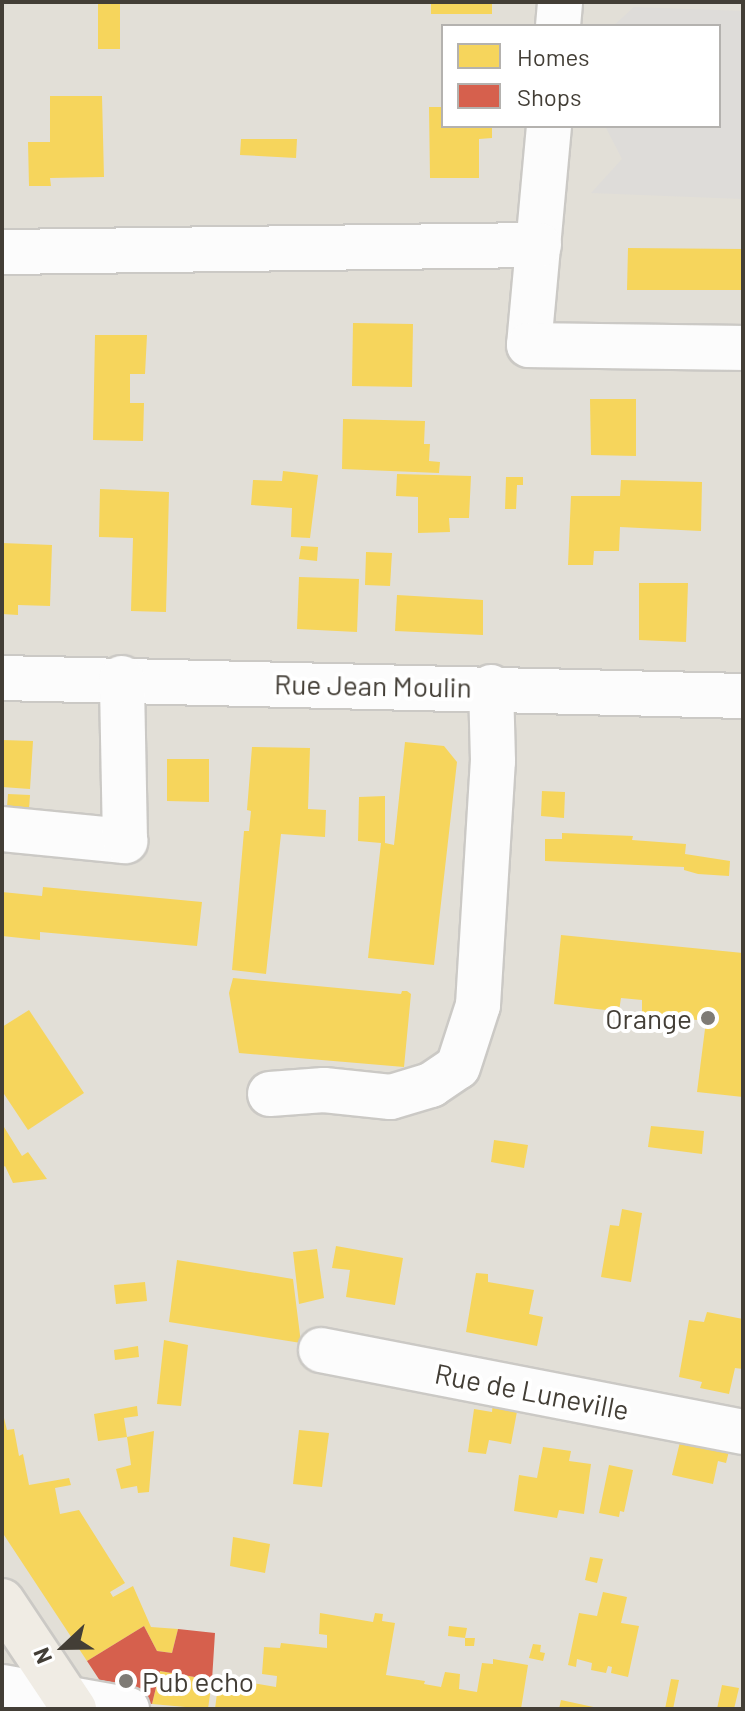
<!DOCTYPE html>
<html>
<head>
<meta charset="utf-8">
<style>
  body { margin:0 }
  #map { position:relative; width:745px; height:1711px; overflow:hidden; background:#eeede9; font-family:Barlow,sans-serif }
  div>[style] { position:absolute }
  .residential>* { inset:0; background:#e2dfd7 }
  .parking>* { inset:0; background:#dedcd9 }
  .homes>* { inset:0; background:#f6d55c }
  .shops>* { inset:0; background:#d6604d }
  .roads { filter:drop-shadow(2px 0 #cbc9c5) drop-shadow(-2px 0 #cbc9c5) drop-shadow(0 2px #cbc9c5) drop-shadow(0 -2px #cbc9c5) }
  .minor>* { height:44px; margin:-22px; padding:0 22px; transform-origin:22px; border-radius:22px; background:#fcfcfc }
  .major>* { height:44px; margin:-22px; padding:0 22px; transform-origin:22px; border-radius:22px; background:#f0ece4 }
  .dots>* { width:22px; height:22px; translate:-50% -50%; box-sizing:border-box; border:4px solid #fff; border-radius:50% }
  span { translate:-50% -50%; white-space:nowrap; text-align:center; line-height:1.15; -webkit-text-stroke:8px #fff; paint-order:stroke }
  .street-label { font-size:28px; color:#433e36 }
  .poi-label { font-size:28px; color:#433e36 }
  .right { translate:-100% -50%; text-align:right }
  .left { translate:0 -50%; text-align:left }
  .frame { position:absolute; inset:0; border:4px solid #433e36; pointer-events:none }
  .legend { position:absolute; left:441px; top:24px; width:280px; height:104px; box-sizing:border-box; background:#fff; border:2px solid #b4b2af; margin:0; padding:10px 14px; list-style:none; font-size:24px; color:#433e36 }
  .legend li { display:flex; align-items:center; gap:16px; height:40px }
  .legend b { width:40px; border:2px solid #b4b2af }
  .north { position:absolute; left:24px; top:1607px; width:80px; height:80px; -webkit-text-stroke:6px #fff; paint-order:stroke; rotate:248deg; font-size:22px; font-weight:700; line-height:32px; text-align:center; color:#433e36 }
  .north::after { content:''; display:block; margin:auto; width:28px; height:36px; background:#433e36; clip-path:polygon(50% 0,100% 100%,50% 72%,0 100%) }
</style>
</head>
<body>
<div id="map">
  <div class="residential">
    <div style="clip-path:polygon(evenodd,2px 2px,743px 2px,743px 1709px,2px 1709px,2px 2px,443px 26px,719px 26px,719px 126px,443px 126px,443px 26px)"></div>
  </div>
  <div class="parking">
    <div style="clip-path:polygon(634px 7px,743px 11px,743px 199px,591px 193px,622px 159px,605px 126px,719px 126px,719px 26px,613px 26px)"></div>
  </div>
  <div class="homes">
    <div style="clip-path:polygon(98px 2px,120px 2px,120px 49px,98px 49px)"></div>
    <div style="clip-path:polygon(431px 2px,492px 2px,492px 14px,431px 14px)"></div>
    <div style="clip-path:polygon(50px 96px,102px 96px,104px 177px,50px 178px,51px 186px,29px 186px,28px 142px,50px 142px)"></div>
    <div style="clip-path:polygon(429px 107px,443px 107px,443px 126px,492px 126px,492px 138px,479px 139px,479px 178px,430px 178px)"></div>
    <div style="clip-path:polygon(241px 139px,297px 139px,296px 158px,240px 155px)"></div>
    <div style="clip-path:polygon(628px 248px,743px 249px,743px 290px,627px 290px)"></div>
    <div style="clip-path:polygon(353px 323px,413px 324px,412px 387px,352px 386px)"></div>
    <div style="clip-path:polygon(95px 335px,147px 335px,145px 374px,130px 374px,130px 403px,144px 403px,143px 441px,93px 440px)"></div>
    <div style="clip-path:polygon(590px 399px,636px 399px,636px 456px,591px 455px)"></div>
    <div style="clip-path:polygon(343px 419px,425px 421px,424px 444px,430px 444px,429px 461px,440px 462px,439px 473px,342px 469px)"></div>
    <div style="clip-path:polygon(283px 471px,318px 475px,310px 538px,291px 537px,292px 508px,251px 505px,253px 480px,282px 481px)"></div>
    <div style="clip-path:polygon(397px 474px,471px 476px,469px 518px,449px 518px,450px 532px,418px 533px,418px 497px,396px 496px)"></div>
    <div style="clip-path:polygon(506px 477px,523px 477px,523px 485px,517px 485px,516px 509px,505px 509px)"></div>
    <div style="clip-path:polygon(621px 480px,702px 482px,701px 531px,620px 527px,619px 551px,594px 551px,593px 565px,568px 565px,571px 496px,620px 496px)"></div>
    <div style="clip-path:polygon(100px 489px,169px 492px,166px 612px,131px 611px,133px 538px,99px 537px)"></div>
    <div style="clip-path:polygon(2px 543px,52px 545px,50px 606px,18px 605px,18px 615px,2px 614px)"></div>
    <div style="clip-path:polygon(301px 546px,318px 547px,317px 561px,299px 559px)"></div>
    <div style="clip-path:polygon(366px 552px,392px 553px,390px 586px,365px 585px)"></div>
    <div style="clip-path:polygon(299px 577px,359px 579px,357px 632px,297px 629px)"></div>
    <div style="clip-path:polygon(639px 583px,688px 583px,686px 642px,639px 640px)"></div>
    <div style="clip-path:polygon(397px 595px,483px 600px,483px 635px,395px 631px)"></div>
    <div style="clip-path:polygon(2px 740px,33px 741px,30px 789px,2px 787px)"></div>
    <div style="clip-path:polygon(405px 742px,444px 746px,457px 762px,434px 965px,368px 958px,381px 843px,358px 841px,359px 797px,385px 796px,385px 843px,394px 845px)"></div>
    <div style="clip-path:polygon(252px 747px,310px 748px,308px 809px,326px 810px,325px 837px,281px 834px,266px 974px,232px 970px,244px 831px,249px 831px,251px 811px,247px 810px)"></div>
    <div style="clip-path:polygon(167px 759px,209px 759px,209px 802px,167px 801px)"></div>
    <div style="clip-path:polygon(542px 791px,565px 792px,564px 818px,541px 816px)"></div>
    <div style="clip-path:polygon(8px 794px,30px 795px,29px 809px,7px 807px)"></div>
    <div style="clip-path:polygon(562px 833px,633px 836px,632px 840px,686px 844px,685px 854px,730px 861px,729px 876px,698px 874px,684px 870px,684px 867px,545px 861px,545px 839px,562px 839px)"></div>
    <div style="clip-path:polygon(43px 887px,202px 902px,197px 946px,40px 932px,40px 940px,2px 936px,2px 892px,42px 896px)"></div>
    <div style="clip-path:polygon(561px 935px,743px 953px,743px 1097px,697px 1092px,706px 1021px,642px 1014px,642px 1000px,621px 998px,619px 1011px,614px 1011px,554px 1004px)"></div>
    <div style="clip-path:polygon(233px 978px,401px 994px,402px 991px,407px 991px,411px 994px,404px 1067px,239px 1053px,229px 993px)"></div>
    <div style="clip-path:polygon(29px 1010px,84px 1093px,28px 1130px,2px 1091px,2px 1027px)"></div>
    <div style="clip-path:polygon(651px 1126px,704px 1131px,702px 1154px,648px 1147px)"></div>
    <div style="clip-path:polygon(4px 1127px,22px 1156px,28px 1152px,47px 1179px,13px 1183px,5px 1166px,2px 1168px)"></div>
    <div style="clip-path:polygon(494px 1140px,528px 1145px,524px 1168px,491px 1162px)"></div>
    <div style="clip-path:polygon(622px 1209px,642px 1213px,631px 1282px,601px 1277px,610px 1225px,619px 1226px)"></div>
    <div style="clip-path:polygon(336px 1246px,403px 1258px,395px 1305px,346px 1297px,350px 1270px,332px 1268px)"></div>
    <div style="clip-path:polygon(317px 1249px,324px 1298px,299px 1304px,293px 1252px)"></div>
    <div style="clip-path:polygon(177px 1260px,293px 1279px,301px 1343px,169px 1322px)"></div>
    <div style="clip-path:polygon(476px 1273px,488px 1274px,488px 1282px,534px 1290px,529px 1314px,543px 1317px,537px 1346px,466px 1332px)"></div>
    <div style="clip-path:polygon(145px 1282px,147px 1301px,116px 1304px,114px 1285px)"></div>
    <div style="clip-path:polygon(707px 1312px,743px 1319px,743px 1369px,735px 1368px,729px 1394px,700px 1388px,702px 1382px,679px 1377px,689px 1320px,704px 1322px)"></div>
    <div style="clip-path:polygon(164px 1340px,188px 1345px,181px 1406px,157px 1404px)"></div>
    <div style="clip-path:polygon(138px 1346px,139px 1357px,115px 1360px,114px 1350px)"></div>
    <div style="clip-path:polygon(493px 1402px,518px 1406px,511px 1444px,489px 1440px,486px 1454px,468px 1452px,474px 1409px,492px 1412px)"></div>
    <div style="clip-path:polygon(137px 1406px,138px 1416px,124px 1418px,127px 1437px,154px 1431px,149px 1492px,138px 1493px,137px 1486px,121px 1489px,116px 1469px,131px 1465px,127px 1437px,98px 1441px,94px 1414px)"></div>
    <div style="clip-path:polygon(2px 1410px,7px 1430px,14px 1429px,19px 1456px,23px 1454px,29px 1485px,69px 1478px,71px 1485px,55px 1488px,60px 1514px,79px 1510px,125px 1583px,110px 1592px,113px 1597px,133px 1586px,151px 1627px,178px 1629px,172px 1653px,157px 1651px,144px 1626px,87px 1661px,2px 1532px)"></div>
    <div style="clip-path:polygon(299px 1430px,329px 1433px,322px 1487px,293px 1484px)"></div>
    <div style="clip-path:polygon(680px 1442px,729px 1451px,726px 1463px,718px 1461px,713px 1484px,672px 1475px)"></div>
    <div style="clip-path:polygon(543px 1447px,571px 1451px,569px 1461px,591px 1464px,584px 1514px,559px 1510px,557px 1518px,514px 1511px,519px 1475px,537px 1478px)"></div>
    <div style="clip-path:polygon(609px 1465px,633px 1470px,624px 1512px,620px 1511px,619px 1517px,599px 1513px)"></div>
    <div style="clip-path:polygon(233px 1537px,270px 1544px,265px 1573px,230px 1566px)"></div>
    <div style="clip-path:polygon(590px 1557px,603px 1559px,597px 1583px,585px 1580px)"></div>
    <div style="clip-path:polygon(603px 1592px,627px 1597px,621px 1623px,639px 1626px,628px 1677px,611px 1673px,612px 1667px,608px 1666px,606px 1673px,591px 1670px,592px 1663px,577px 1659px,576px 1667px,568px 1665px,579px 1613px,597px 1616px)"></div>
    <div style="clip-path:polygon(320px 1613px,373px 1622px,375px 1613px,383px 1614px,382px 1621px,395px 1623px,386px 1675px,425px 1681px,424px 1684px,441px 1687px,445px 1672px,460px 1674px,459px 1689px,477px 1692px,482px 1663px,493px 1664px,493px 1659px,528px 1665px,521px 1709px,215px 1709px,219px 1677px,276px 1687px,277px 1676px,262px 1674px,264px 1647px,280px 1648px,281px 1643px,327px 1648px,327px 1635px,319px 1634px)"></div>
    <div style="clip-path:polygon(449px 1626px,467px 1628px,465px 1638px,475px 1638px,474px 1646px,465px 1646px,465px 1638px,448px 1636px)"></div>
    <div style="clip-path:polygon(533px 1644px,541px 1645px,540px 1652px,545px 1653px,543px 1661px,529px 1658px)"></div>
    <div style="clip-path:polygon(160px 1671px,212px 1680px,208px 1709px,152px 1704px)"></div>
    <div style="clip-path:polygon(671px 1679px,679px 1680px,673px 1709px,665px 1709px)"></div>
    <div style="clip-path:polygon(722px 1685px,739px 1688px,734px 1709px,717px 1709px)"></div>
    <div style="clip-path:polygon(561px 1700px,598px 1708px,597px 1709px,559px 1709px)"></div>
  </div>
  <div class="shops">
    <div style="clip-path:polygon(144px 1626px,157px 1651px,172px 1653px,178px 1629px,215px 1633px,212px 1680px,160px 1671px,152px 1704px,110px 1696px,87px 1661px)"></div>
  </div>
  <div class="roads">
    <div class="minor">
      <div style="left:558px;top:26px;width:24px;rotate:-85deg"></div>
      <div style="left:549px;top:126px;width:220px;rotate:95.2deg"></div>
      <div style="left:529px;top:345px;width:214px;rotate:0.8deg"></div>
      <div style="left:2px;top:252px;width:537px;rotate:-0.75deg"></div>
      <div style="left:2px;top:678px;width:741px;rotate:1.39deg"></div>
      <div style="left:2px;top:829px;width:124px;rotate:5.6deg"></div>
      <div style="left:125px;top:841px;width:163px;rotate:-91.1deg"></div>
      <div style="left:270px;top:1094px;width:54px;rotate:-4.2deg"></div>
      <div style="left:324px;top:1090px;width:67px;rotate:6deg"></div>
      <div style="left:391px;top:1097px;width:42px;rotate:-16.7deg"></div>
      <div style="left:431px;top:1085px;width:32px;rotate:-34deg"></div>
      <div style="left:458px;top:1067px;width:65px;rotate:-72.1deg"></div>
      <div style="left:478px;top:1005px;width:244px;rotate:-86.5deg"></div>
      <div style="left:493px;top:761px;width:74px;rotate:-91.5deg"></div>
      <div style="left:321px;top:1350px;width:430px;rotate:11deg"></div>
      <div style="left:2px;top:1687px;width:127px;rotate:10deg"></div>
    </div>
    <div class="major">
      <div style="left:2px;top:1601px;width:130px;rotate:56.3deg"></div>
    </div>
  </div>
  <div class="dots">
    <div style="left:708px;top:1018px;background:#7f7b75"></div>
    <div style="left:126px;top:1681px;background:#7f7b75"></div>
  </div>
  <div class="street-label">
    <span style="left:373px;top:685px;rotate:1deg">Rue Jean Moulin</span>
    <span style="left:532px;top:1391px;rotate:11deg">Rue de Luneville</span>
  </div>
  <div class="poi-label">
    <span class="right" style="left:692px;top:1018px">Orange</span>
    <span class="left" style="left:142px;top:1681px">Pub echo</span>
  </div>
  <div class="frame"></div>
  <ul class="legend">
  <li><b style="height:22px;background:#f6d55c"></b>Homes</li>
  <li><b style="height:22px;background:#d6604d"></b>Shops</li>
  </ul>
  <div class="north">N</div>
</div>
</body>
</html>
